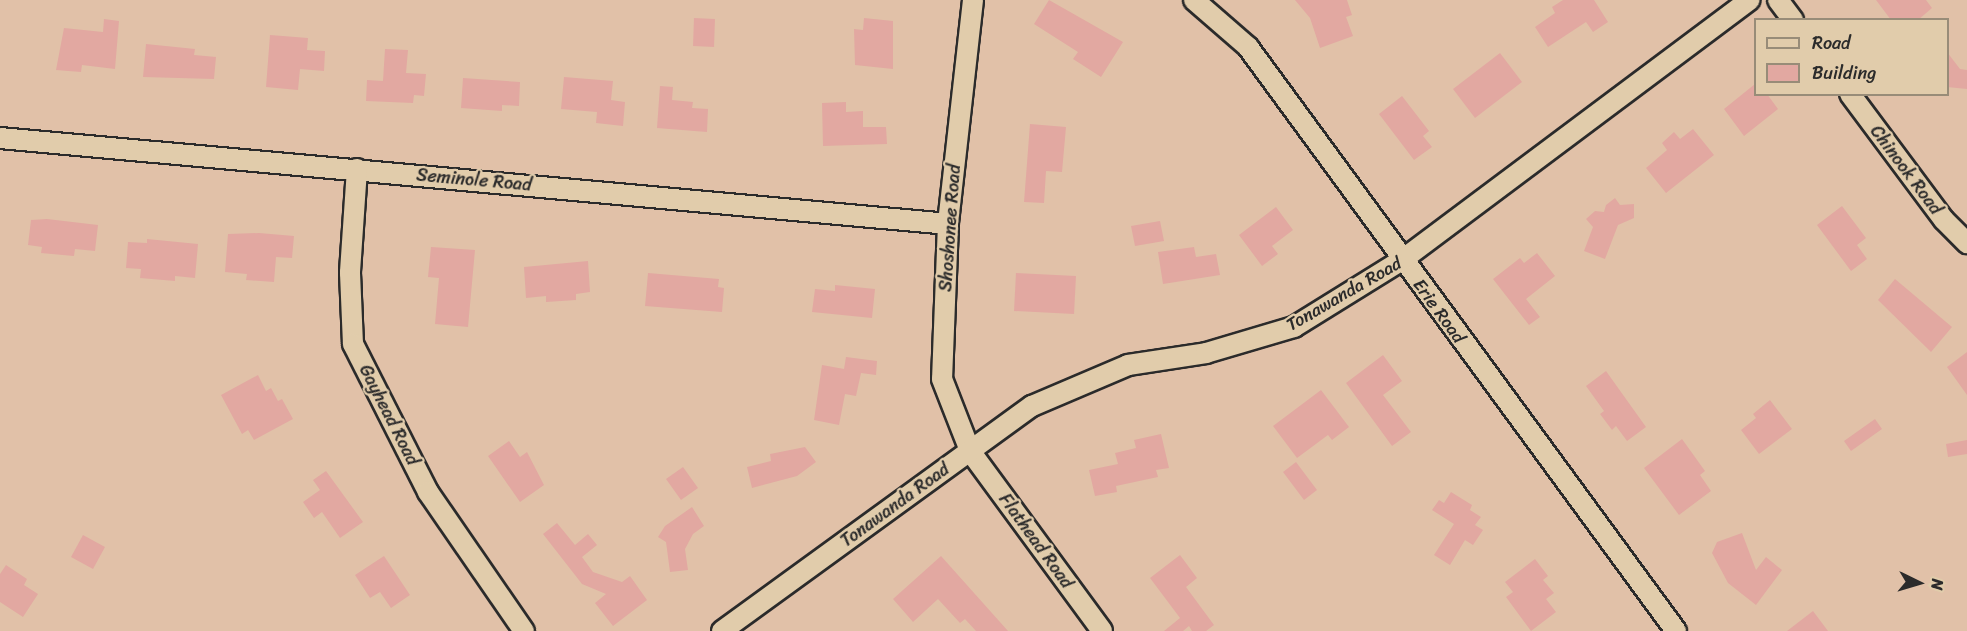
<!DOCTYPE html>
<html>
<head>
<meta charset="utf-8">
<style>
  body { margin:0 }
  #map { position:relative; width:1967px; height:631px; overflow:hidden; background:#e1c1a8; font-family:Sriracha,sans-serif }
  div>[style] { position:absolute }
  .building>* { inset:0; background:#e2a8a1 }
  .roads { filter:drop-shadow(2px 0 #2b2b2b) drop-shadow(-2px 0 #2b2b2b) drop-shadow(0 2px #2b2b2b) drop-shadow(0 -2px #2b2b2b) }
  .minor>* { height:20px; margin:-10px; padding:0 10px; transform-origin:10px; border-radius:10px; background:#e1ccab }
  span { translate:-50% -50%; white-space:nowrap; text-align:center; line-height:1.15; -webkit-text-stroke:4.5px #e1ccab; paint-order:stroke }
  .street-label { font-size:18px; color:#2b2b2b }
  .legend { position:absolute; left:1754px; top:18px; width:195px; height:78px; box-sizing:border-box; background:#e1ccab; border:2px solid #988c78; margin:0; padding:8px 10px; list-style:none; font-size:18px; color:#2b2b2b }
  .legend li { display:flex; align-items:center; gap:12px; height:30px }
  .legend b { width:30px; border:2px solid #988c78 }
  .north { position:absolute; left:1889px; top:553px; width:60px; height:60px; -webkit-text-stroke:4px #e1ccab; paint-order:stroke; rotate:95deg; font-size:16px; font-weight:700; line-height:24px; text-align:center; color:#2b2b2b }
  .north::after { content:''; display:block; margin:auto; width:21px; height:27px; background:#2b2b2b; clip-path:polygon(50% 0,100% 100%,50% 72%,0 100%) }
</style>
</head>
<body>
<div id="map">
  <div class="building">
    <div style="clip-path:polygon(1049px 0,1123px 42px,1101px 77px,1073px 59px,1078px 52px,1034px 24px)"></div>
    <div style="clip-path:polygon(1295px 0,1347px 0,1352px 15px,1346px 17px,1353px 36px,1320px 48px,1310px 18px)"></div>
    <div style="clip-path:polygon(1563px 0,1594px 0,1608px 22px,1593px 32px,1586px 22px,1548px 47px,1535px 27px,1555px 13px,1552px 7px)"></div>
    <div style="clip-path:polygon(1876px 0,1926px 0,1932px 8px,1918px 20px,1891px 20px)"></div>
    <div style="clip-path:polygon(694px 18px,715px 19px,714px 47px,693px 46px)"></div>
    <div style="clip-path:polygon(864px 18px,893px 21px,893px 69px,855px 65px,854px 29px,863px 30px)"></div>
    <div style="clip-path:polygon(104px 19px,119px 21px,115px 69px,82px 65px,81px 72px,56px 70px,64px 28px,103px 32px)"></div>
    <div style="clip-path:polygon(270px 35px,308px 38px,307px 50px,325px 51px,324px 71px,300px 69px,298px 90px,266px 87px)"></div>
    <div style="clip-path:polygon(146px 44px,195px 49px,194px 55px,216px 57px,214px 79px,143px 77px)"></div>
    <div style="clip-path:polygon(385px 49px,408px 50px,406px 73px,426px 74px,424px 96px,414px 95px,413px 103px,366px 101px,367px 80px,383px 81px)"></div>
    <div style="clip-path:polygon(1947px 52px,1960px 69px,1967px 70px,1967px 89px,1947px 87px)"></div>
    <div style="clip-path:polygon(1500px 53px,1522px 82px,1475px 118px,1453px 89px)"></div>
    <div style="clip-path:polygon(564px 77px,613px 81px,611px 100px,625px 102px,623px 126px,596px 123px,597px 112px,561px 109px)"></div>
    <div style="clip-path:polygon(463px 78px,520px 82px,519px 106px,502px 105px,502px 111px,461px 108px)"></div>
    <div style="clip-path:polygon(1755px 84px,1755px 94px,1767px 94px,1778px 109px,1744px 136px,1724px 109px)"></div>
    <div style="clip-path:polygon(660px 86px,673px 87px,672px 100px,693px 102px,692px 108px,708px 109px,707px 132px,657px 128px)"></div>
    <div style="clip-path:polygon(1402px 96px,1429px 131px,1423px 136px,1432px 147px,1414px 160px,1379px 114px)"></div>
    <div style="clip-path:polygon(846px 102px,846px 112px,863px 111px,863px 127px,886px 127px,887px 144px,823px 146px,822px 103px)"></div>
    <div style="clip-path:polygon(1030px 124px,1066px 127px,1062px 172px,1046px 171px,1044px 203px,1024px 202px)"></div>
    <div style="clip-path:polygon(1693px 129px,1714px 155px,1666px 193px,1646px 168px,1667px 150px,1662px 143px,1674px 132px,1680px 139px)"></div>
    <div style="clip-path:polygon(1615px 198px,1620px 205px,1634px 204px,1634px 218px,1618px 225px,1605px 259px,1584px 251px,1593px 227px,1586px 219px,1595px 211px,1604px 212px,1606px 205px)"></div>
    <div style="clip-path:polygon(1842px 206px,1866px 238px,1857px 245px,1867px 259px,1851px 271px,1817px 225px)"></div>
    <div style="clip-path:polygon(1276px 207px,1293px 230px,1272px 246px,1278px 254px,1262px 266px,1239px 235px)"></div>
    <div style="clip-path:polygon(47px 219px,98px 225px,95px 251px,75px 249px,74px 256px,41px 253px,42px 247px,28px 245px,31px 220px)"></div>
    <div style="clip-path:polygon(1160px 221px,1164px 241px,1135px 246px,1131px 226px)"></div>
    <div style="clip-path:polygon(259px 233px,294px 236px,292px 258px,276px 257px,274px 282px,246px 280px,247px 274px,225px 272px,228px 234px)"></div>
    <div style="clip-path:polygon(147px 239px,198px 244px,195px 278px,175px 276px,175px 281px,140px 278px,141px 269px,126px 268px,128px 242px,147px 243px)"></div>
    <div style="clip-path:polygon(431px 247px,475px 250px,468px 327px,435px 324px,439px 278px,428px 277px)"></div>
    <div style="clip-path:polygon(1194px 247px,1196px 257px,1216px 254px,1220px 275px,1163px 284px,1158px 252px)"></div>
    <div style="clip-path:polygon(1537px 253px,1555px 276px,1526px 299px,1540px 317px,1529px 325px,1493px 279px,1520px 258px,1524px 263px)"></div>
    <div style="clip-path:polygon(588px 261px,590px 292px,576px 294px,576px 300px,546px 302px,546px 296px,526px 298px,524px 267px)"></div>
    <div style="clip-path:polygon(648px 273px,719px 279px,718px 287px,724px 288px,722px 312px,645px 306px)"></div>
    <div style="clip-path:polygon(1016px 273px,1076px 276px,1074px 314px,1014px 311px)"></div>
    <div style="clip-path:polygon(1895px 279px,1952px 327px,1931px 352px,1878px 300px)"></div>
    <div style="clip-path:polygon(835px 285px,875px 289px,872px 318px,812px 312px,815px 289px,835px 291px)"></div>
    <div style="clip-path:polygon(1967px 352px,1967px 395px,1947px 367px)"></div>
    <div style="clip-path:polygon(1383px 355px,1402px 381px,1383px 395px,1411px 432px,1392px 446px,1346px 383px)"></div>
    <div style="clip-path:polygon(846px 357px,877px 361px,876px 375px,861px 373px,856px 396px,845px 394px,839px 425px,814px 420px,822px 365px,844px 369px)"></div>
    <div style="clip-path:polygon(1606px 371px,1646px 427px,1627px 441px,1616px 426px,1612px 430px,1600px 414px,1604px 411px,1586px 386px)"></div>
    <div style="clip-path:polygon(258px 375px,266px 391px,271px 388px,278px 401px,282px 399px,293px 419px,254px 440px,248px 430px,242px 434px,221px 395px)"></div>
    <div style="clip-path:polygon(1321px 390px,1349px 427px,1332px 440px,1328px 435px,1297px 458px,1273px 426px)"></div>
    <div style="clip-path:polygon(1770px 400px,1792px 429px,1759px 454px,1741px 430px,1756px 418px,1753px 414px)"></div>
    <div style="clip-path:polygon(1875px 419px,1882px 429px,1851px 451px,1844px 441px)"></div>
    <div style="clip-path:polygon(1161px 434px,1169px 468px,1156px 470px,1158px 477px,1116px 486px,1117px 492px,1095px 496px,1089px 470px,1118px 464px,1115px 453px,1136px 448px,1134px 440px)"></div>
    <div style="clip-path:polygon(1682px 439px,1705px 471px,1700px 475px,1711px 491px,1679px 515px,1644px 468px)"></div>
    <div style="clip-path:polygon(1967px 440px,1967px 454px,1948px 457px,1946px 444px)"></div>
    <div style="clip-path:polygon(509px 441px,520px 457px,527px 452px,544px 485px,520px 502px,488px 456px)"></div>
    <div style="clip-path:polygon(805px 447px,816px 462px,797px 476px,752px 488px,747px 467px,771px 461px,770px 454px)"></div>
    <div style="clip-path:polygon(1296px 462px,1317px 490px,1304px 500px,1283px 472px)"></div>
    <div style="clip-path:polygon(683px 467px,698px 488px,681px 500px,666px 479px)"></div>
    <div style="clip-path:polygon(326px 471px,363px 522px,340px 538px,322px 512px,314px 518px,303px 502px,320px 490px,313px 480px)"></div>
    <div style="clip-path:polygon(1451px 492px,1472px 505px,1470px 510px,1481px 517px,1475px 525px,1483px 530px,1473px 545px,1465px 540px,1450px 565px,1434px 555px,1454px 524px,1432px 510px,1439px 500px,1444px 503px)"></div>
    <div style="clip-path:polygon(692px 507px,704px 526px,693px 534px,685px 549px,688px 570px,670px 572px,666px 542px,658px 537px,665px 526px)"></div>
    <div style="clip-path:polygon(557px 523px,575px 545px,588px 534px,597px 545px,582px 557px,593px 572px,622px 582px,630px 576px,647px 600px,613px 626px,595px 603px,606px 594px,582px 584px,543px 534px)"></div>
    <div style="clip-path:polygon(1742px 533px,1756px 570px,1766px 557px,1782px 570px,1756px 605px,1728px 583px,1712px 553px,1717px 542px)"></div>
    <div style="clip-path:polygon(83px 535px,105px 547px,93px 569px,71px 557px)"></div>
    <div style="clip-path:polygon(1180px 555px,1197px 578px,1186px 587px,1214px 625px,1206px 631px,1192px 631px,1189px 626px,1183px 631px,1164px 631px,1180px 618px,1150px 578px)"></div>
    <div style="clip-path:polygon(384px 556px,410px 595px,391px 608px,380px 592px,370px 598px,355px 575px)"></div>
    <div style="clip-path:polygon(941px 556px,1008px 631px,976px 631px,965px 619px,960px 623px,938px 599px,913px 622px,893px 599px)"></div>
    <div style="clip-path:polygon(1535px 559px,1548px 576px,1543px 580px,1554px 593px,1546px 599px,1556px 612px,1531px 631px,1506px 597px,1513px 592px,1505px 582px)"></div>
    <div style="clip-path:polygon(6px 565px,27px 579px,24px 585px,38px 594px,23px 617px,0 602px,0 574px)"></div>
    <div style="clip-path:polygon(1813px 611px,1828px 631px,1787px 631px)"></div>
  </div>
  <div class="roads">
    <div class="minor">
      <div style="left:973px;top:0;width:225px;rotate:96.4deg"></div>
      <div style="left:948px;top:224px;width:155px;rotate:92.2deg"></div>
      <div style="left:942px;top:379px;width:77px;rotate:68.7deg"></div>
      <div style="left:970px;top:451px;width:223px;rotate:53.7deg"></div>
      <div style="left:1194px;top:0;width:72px;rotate:41deg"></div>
      <div style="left:1248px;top:47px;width:724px;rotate:53.76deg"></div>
      <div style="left:1778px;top:0;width:25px;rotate:53deg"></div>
      <div style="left:1850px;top:94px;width:157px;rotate:53.3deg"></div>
      <div style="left:1944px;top:220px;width:33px;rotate:45deg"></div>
      <div style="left:0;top:138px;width:952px;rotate:5.18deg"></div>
      <div style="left:357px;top:169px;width:104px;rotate:93.9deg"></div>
      <div style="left:350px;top:273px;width:71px;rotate:87.6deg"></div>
      <div style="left:353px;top:344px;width:166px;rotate:63.1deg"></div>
      <div style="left:428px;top:492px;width:169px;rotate:55.4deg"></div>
      <div style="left:722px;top:631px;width:383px;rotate:-36deg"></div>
      <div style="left:1032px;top:406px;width:104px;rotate:-23.1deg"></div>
      <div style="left:1128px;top:365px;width:79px;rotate:-8.7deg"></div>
      <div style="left:1206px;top:353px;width:92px;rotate:-16.5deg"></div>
      <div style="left:1294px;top:327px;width:127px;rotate:-31.8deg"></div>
      <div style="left:1402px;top:260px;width:434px;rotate:-36.8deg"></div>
    </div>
  </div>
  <div class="street-label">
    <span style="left:1906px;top:170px;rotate:53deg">Chinook Road</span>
    <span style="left:474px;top:180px;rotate:5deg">Seminole Road</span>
    <span style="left:950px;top:228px;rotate:-86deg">Shoshonee Road</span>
    <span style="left:1344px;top:294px;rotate:-30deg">Tonawanda Road</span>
    <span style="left:1439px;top:311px;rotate:54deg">Erie Road</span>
    <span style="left:389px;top:415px;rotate:63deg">Gayhead Road</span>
    <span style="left:895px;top:505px;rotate:-36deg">Tonawanda Road</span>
    <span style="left:1036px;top:541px;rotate:54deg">Flathead Road</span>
  </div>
  <ul class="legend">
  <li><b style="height:8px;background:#e1ccab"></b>Road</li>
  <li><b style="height:16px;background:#e2a8a1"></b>Building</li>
  </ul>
  <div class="north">N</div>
</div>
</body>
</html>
